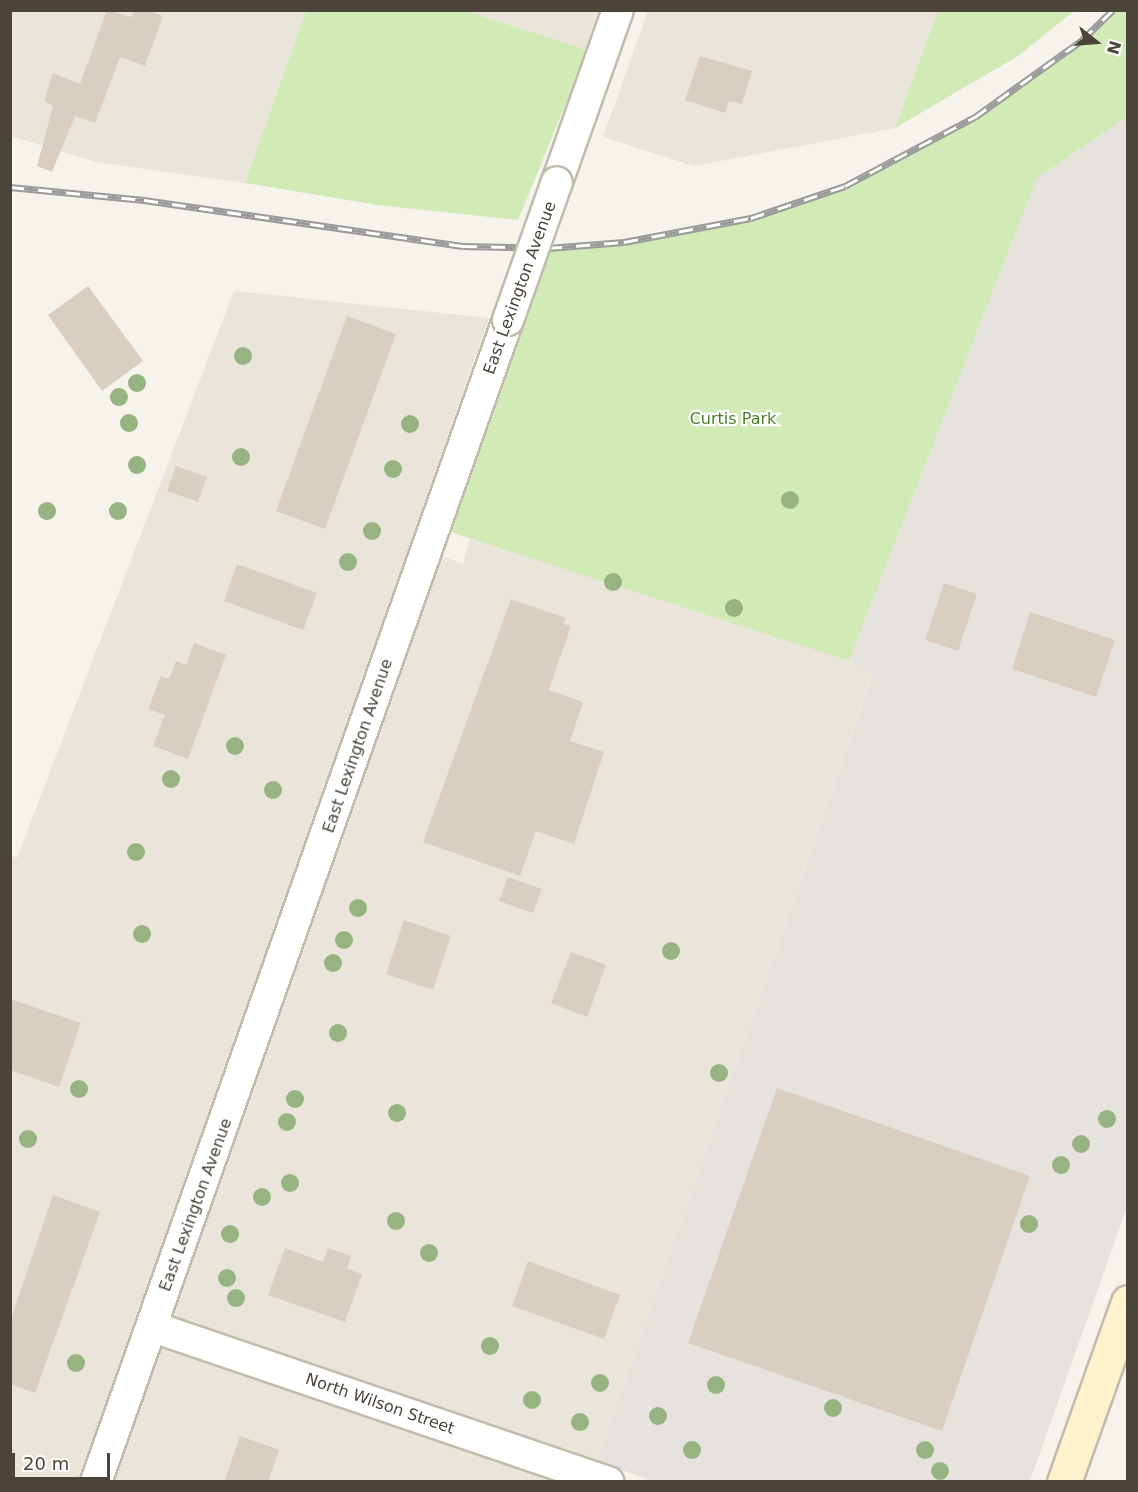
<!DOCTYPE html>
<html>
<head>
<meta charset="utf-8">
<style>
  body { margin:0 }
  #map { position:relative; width:1138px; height:1492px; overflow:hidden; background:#f6f3ec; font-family:"DejaVu Sans",sans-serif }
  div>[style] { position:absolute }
  .residential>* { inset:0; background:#eae5da }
  .industrial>* { inset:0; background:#e6e2dd }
  .green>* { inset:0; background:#d2eab5 }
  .building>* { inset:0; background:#d8cfc1 }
  .roads { filter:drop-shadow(2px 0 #c2bbae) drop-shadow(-2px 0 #c2bbae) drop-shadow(0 2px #c2bbae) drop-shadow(0 -2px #c2bbae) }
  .street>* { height:30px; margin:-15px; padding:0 15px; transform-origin:15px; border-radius:15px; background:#fff }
  .secondary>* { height:33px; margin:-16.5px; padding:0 16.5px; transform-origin:16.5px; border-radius:16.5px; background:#fff3cd }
  .rail>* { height:7px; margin-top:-3.5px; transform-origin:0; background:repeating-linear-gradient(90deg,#fff 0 14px,#9a9a9a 0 28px); box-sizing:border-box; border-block:2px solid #9a9a9a }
  .bridges { filter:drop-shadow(2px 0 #c2bbae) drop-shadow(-2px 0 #c2bbae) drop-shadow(0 2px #c2bbae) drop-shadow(0 -2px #c2bbae) }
  .street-bridge>* { height:30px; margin:-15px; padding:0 15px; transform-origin:15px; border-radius:15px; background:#fff }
  .trees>* { width:18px; height:18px; margin:-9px; border-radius:50%; background:#97b381 }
  span { translate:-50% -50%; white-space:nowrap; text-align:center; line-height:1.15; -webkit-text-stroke:4.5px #fff; paint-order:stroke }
  .street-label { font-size:16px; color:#4b4439 }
  .park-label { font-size:16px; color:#4a7f2a }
  .frame { position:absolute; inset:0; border:12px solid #4b4439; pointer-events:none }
  .north { position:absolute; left:1066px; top:12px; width:60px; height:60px; -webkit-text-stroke:4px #fff; paint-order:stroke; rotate:107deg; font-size:16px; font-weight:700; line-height:24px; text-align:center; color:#4b4439 }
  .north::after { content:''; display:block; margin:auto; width:21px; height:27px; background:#4b4439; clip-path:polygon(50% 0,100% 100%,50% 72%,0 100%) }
  .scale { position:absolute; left:12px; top:1453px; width:98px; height:27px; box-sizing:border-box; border:3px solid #4b4439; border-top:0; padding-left:8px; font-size:18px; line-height:21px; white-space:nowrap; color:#4b4439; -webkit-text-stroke:4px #fff; paint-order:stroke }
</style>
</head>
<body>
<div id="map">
  <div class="residential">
    <div style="clip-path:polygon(11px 11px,306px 11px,245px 183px,96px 162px,11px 136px)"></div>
    <div style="clip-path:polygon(466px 11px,603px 11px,588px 50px)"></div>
    <div style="clip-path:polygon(648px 11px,938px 11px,895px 128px,694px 166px,603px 137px)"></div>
    <div style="clip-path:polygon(234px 291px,489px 318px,410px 544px,463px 564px,470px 538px,849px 661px,873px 672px,590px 1481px,11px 1481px,10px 855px,17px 858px)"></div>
  </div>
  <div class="industrial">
    <div style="clip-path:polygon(1127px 117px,1127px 1207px,1030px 1481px,655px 1482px,597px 1461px,873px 673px,849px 661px,1037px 178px)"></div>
  </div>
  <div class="green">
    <div style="clip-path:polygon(306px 11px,466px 11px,588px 50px,518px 220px,377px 205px,245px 183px)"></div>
    <div style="clip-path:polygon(938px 11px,938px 10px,1074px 11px,1018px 56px,895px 128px)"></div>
    <div style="clip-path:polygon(1113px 11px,1127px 11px,1127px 117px,1037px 178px,849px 661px,435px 527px,548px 248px,624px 242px,751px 218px,845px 186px,975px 117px,1082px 40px)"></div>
  </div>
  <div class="building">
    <div style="clip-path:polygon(107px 10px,131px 17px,135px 10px,146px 10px,163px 16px,145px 66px,120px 57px,95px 123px,75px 116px,52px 172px,37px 166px,53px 106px,44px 101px,53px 73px,80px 84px)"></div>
    <div style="clip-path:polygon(700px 56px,752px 71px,742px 104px,729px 101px,725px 113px,685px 100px)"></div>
    <div style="clip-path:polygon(88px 286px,143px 361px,102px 391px,48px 315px)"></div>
    <div style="clip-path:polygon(347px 316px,396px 334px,325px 529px,276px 511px)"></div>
    <div style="clip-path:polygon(176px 466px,207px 477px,198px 502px,167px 491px)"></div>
    <div style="clip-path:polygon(237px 564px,317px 593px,303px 630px,224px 601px)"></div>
    <div style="clip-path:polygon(944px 583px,977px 594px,958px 651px,925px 640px)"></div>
    <div style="clip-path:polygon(511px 599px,566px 618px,564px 624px,571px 626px,549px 690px,583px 702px,570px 741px,604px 752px,574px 844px,536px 831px,520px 876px,423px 842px)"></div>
    <div style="clip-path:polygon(1030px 612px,1115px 640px,1096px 697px,1012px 669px)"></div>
    <div style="clip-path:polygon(194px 643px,226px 655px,188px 759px,153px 746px,165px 715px,148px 709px,161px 676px,169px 679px,176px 661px,186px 665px)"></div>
    <div style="clip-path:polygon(508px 877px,542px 889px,533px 913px,499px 901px)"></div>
    <div style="clip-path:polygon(404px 920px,451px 936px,433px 990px,386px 974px)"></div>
    <div style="clip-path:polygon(571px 952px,606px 965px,587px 1017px,551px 1003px)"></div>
    <div style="clip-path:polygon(10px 999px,81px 1023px,59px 1087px,10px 1070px)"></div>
    <div style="clip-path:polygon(777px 1088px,1030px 1176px,942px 1431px,688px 1343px)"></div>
    <div style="clip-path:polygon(53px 1195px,100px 1212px,35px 1393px,10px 1384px,10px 1322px)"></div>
    <div style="clip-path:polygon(285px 1248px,323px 1262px,328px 1248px,351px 1256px,347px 1269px,362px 1274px,345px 1322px,268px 1295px)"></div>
    <div style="clip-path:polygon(528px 1261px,620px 1295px,604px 1339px,512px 1306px)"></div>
    <div style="clip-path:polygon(240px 1436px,279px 1450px,268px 1482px,224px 1482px)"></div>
  </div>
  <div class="roads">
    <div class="street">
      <div style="left:557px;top:182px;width:182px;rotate:-70.5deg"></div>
      <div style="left:153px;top:1327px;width:481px;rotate:18.8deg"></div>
      <div style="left:96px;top:1482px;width:1233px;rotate:-70.48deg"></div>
    </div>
    <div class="secondary">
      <div style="left:1064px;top:1482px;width:191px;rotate:-70.4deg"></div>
    </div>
  </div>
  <div class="rail">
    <div style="left:10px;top:187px;width:135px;rotate:5.5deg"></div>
    <div style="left:144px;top:200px;width:322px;rotate:8.2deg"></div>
    <div style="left:463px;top:246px;width:85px;rotate:1.3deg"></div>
    <div style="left:548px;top:248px;width:76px;rotate:-4.5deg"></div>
    <div style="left:624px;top:242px;width:129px;rotate:-10.7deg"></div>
    <div style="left:751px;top:218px;width:99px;rotate:-18.8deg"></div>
    <div style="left:845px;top:186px;width:147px;rotate:-28deg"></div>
    <div style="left:975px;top:117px;width:132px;rotate:-35.7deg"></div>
    <div style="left:1082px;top:40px;width:43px;rotate:-44.1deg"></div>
  </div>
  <div class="bridges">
    <div class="street-bridge">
      <div style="left:508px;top:320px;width:146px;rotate:-70.5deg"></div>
    </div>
  </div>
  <div class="trees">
    <div style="left:243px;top:356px"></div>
    <div style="left:137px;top:383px"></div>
    <div style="left:119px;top:397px"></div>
    <div style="left:129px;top:423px"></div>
    <div style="left:410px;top:424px"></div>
    <div style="left:241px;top:457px"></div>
    <div style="left:137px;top:465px"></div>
    <div style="left:393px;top:469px"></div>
    <div style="left:790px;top:500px"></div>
    <div style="left:47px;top:511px"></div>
    <div style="left:118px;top:511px"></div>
    <div style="left:372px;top:531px"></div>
    <div style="left:348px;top:562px"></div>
    <div style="left:613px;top:582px"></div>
    <div style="left:734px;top:608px"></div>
    <div style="left:235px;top:746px"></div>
    <div style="left:171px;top:779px"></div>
    <div style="left:273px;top:790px"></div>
    <div style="left:136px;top:852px"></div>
    <div style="left:358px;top:908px"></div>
    <div style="left:142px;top:934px"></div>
    <div style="left:344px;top:940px"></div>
    <div style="left:671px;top:951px"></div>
    <div style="left:333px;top:963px"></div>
    <div style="left:338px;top:1033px"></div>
    <div style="left:719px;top:1073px"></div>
    <div style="left:79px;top:1089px"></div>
    <div style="left:295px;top:1099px"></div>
    <div style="left:397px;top:1113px"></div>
    <div style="left:1107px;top:1119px"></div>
    <div style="left:287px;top:1122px"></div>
    <div style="left:28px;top:1139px"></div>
    <div style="left:1081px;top:1144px"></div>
    <div style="left:1061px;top:1165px"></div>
    <div style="left:290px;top:1183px"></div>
    <div style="left:262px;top:1197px"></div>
    <div style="left:396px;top:1221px"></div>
    <div style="left:1029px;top:1224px"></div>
    <div style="left:230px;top:1234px"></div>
    <div style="left:429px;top:1253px"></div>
    <div style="left:227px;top:1278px"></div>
    <div style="left:236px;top:1298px"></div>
    <div style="left:490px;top:1346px"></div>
    <div style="left:76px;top:1363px"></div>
    <div style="left:600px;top:1383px"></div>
    <div style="left:716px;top:1385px"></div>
    <div style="left:532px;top:1400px"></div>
    <div style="left:833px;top:1408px"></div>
    <div style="left:658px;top:1416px"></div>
    <div style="left:580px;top:1422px"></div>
    <div style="left:692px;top:1450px"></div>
    <div style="left:925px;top:1450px"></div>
    <div style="left:940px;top:1471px"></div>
  </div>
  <div class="street-label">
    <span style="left:520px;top:288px;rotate:-70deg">East Lexington Avenue</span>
    <span style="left:358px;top:746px;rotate:-71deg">East Lexington Avenue</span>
    <span style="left:196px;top:1205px;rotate:-70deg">East Lexington Avenue</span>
    <span style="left:380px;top:1404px;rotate:19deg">North Wilson Street</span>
  </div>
  <div class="park-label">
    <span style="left:733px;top:419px">Curtis Park</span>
  </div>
  <div class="frame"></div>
  <div class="north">N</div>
  <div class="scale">20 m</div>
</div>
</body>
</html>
